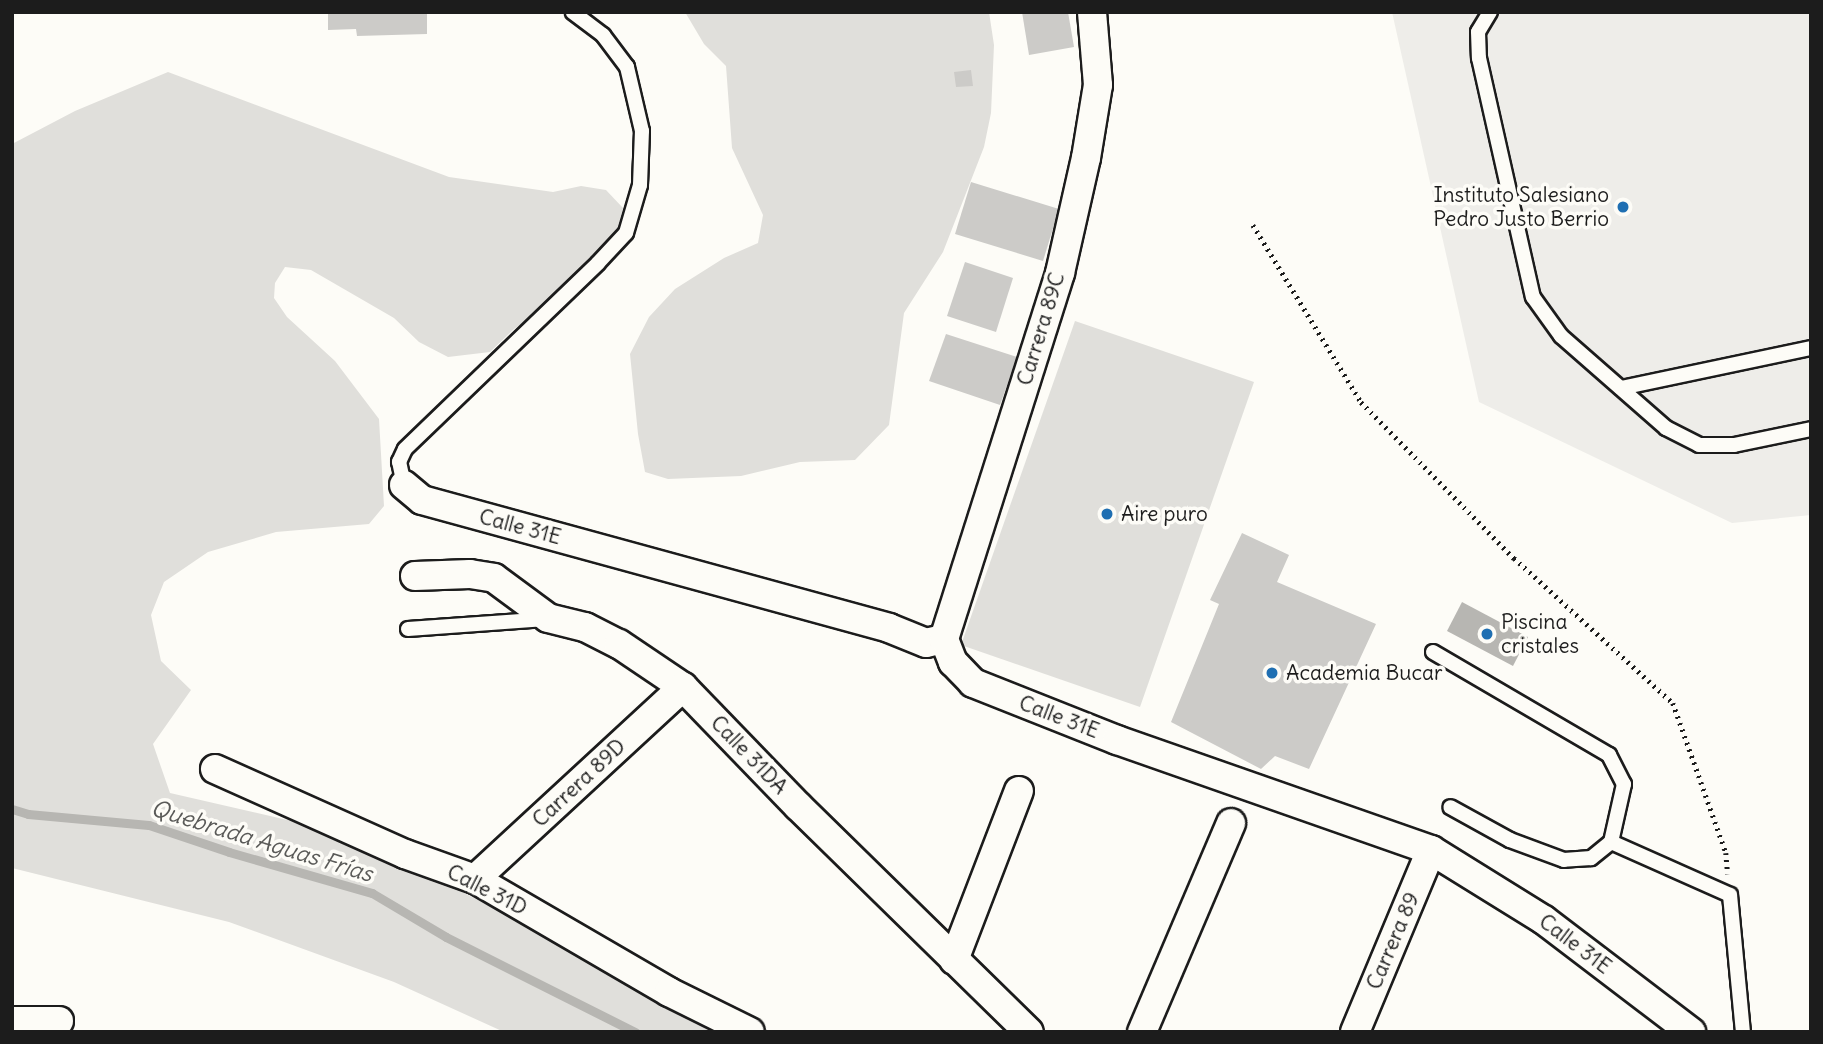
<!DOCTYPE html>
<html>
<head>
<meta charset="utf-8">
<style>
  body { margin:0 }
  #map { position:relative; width:1823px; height:1044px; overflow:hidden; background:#fdfcf7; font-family:Delius,sans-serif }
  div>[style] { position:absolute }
  .built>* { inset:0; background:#eeede9 }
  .green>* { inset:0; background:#e0dfdb }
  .water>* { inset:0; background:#b7b6b2 }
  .stream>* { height:9px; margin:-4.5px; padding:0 4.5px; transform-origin:4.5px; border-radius:4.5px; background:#b7b6b2 }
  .building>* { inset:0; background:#cccbc8 }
  .path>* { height:4.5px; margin-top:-2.25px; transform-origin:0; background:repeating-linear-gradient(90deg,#1c1c1c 0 2px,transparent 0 7px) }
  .roads { filter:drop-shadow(2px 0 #1c1c1c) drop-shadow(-2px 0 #1c1c1c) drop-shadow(0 2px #1c1c1c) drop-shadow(0 -2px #1c1c1c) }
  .service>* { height:14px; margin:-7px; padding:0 7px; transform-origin:7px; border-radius:7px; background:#fdfcf7 }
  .minor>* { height:28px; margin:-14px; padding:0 14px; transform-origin:14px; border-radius:14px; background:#fdfcf7 }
  .dots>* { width:19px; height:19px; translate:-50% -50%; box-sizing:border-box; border:4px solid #fdfcf7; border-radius:50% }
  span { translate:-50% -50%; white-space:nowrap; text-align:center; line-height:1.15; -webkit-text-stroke:7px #fdfcf7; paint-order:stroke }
  .poi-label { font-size:21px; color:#1c1c1c }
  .right { translate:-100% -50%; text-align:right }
  .left { translate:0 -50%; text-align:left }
  .street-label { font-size:21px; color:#1c1c1c }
  .water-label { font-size:23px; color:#5a5a58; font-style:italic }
  .frame { position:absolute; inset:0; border:14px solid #1c1c1c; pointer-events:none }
</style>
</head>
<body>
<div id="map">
  <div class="built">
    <div style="clip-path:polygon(1392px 12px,1811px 12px,1811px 515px,1732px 523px,1479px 402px)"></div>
  </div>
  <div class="green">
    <div style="clip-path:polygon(685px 12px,989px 12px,994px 45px,991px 113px,984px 147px,943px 252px,904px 313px,889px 425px,855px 460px,800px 462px,741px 476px,668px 479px,645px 472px,638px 434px,630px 354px,649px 317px,675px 289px,724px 258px,758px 243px,763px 215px,732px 148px,726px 66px,704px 44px)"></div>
    <div style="clip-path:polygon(168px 72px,449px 177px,553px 192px,581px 186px,606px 190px,623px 208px,618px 229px,602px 251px,552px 302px,514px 329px,490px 352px,448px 357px,419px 342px,394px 318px,311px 270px,285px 267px,275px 283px,274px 298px,287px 317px,335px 361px,379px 419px,384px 506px,369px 524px,276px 532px,208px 552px,164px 582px,151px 615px,161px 661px,191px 690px,153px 744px,170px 793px,322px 828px,397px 858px,732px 1032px,504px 1032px,394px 982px,229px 922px,12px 868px,12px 144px,75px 111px)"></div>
    <div style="clip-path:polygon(1075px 321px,1254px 382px,1140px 707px,961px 645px)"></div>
  </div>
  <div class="water">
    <div style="clip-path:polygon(1462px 602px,1528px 637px,1513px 666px,1447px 631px)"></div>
  </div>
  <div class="stream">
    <div style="left:12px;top:809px;width:17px;rotate:17deg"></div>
    <div style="left:28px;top:814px;width:121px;rotate:5.2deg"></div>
    <div style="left:149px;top:825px;width:84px;rotate:18.6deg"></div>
    <div style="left:229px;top:852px;width:149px;rotate:16deg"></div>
    <div style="left:372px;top:893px;width:86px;rotate:30.7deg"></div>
    <div style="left:446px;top:937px;width:212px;rotate:26.7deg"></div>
  </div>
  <div class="building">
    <div style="clip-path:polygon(328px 12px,427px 12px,427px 34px,357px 36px,356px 29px,328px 30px)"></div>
    <div style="clip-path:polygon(1022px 12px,1068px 12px,1074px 47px,1029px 55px)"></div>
    <div style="clip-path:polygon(971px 70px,973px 86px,956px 87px,954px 72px)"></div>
    <div style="clip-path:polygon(971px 182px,1059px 209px,1043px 261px,955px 234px)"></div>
    <div style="clip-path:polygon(965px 262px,1013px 278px,996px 332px,947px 316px)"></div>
    <div style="clip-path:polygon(946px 334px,1017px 357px,1000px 405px,929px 381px)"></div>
    <div style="clip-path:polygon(1242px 533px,1289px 555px,1277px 582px,1376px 624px,1309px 769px,1275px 756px,1261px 769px,1171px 722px,1219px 604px,1210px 600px)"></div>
  </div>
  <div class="path">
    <div style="left:1253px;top:225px;width:207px;rotate:58.6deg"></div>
    <div style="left:1361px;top:402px;width:219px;rotate:45.6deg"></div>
    <div style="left:1514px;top:558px;width:215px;rotate:42.4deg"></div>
    <div style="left:1673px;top:703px;width:159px;rotate:70.5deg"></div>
    <div style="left:1726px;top:853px;width:21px;rotate:85deg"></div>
  </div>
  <div class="roads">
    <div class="service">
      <div style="left:1490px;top:12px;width:23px;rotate:121deg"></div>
      <div style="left:1478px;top:32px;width:26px;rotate:88deg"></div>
      <div style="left:1479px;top:58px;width:245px;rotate:77.3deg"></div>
      <div style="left:1533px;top:297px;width:48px;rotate:54.3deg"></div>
      <div style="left:1561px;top:336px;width:140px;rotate:41.2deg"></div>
      <div style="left:1666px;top:428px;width:37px;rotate:27deg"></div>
      <div style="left:1699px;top:445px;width:35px"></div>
      <div style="left:1734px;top:445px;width:79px;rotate:-11.7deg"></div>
      <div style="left:1621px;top:388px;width:194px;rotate:-11.9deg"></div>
      <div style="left:404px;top:485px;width:24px;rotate:-102deg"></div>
      <div style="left:399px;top:462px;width:14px;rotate:-65deg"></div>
      <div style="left:405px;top:449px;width:268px;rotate:-43.9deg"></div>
      <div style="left:598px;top:263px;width:41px;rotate:-47deg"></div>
      <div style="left:626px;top:233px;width:50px;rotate:-73.7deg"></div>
      <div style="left:640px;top:185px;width:54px;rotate:-87.9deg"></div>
      <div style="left:642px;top:131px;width:66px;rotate:-103.2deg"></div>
      <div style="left:627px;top:67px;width:40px;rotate:-127deg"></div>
      <div style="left:603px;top:35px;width:38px;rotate:-143deg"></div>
      <div style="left:408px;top:629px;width:138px;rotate:-4.1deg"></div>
      <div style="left:1433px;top:652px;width:204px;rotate:30.3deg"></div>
      <div style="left:1609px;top:755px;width:33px;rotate:63deg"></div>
      <div style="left:1624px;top:784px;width:59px;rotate:102.6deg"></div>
      <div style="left:1611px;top:842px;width:26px;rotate:141deg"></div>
      <div style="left:1591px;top:858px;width:27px;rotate:176deg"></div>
      <div style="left:1564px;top:860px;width:58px;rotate:-159.7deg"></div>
      <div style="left:1510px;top:840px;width:68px;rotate:-151.2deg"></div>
      <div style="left:1611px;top:842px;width:130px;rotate:24deg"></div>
      <div style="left:1730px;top:895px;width:138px;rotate:84.6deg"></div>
    </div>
    <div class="minor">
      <div style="left:404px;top:485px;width:23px;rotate:40deg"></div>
      <div style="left:422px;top:500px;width:484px;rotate:15.3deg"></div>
      <div style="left:889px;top:628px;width:40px;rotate:22deg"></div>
      <div style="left:926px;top:643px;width:18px;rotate:-13deg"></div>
      <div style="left:415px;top:576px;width:55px;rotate:-2.1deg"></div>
      <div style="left:470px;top:574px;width:24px;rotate:9deg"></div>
      <div style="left:494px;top:578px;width:67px;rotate:36.5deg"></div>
      <div style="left:548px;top:618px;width:38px;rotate:14deg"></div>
      <div style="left:585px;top:627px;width:38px;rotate:27deg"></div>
      <div style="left:619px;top:644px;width:77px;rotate:33.9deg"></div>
      <div style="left:683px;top:687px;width:165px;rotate:46deg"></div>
      <div style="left:798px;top:806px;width:323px;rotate:44.4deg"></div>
      <div style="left:944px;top:639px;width:25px;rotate:69deg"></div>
      <div style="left:953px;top:662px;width:29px;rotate:46deg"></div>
      <div style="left:973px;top:683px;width:155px;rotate:21.6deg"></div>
      <div style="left:1117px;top:740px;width:333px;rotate:19.3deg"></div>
      <div style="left:1431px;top:850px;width:133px;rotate:31.8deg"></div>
      <div style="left:1544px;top:920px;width:185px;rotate:37.3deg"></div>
      <div style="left:944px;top:639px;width:384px;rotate:-72.4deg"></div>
      <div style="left:1060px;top:273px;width:118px;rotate:-77.3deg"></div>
      <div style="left:1086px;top:158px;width:74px;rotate:-80.7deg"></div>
      <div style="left:1098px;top:85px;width:73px;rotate:-94.7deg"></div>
      <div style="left:215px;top:769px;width:208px;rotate:24.1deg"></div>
      <div style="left:405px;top:854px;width:74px;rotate:19.7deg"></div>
      <div style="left:475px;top:879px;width:225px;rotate:30.2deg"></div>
      <div style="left:669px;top:992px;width:90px;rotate:26.3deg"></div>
      <div style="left:475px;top:879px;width:283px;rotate:-42.7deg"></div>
      <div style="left:954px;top:960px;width:181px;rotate:-69deg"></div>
      <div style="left:12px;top:1021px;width:47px"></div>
      <div style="left:1142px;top:1032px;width:227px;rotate:-66.9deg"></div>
      <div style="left:1355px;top:1032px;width:197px;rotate:-67.3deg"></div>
    </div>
  </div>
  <div class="dots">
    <div style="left:1623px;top:207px;background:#1f6fb2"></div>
    <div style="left:1107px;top:514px;background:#1f6fb2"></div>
    <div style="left:1487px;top:634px;background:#1f6fb2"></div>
    <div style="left:1272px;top:673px;background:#1f6fb2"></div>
  </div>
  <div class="poi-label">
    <span class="right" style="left:1609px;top:207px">Instituto Salesiano<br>Pedro Justo Berrio</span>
    <span class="left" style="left:1121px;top:514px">Aire puro</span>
    <span class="left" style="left:1501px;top:634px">Piscina<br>cristales</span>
    <span class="left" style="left:1286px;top:673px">Academia Bucar</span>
  </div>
  <div class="street-label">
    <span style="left:1041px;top:329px;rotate:-73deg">Carrera 89C</span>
    <span style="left:520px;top:527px;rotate:15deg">Calle 31E</span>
    <span style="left:1059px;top:717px;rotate:21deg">Calle 31E</span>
    <span style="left:749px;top:755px;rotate:46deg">Calle 31DA</span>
    <span style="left:579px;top:783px;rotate:-43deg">Carrera 89D</span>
    <span style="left:487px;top:890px;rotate:27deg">Calle 31D</span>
    <span style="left:1393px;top:941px;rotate:-67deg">Carrera 89</span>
    <span style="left:1575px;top:944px;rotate:37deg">Calle 31E</span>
  </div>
  <div class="water-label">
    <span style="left:262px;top:841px;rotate:17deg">Quebrada Aguas Frías</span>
  </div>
  <div class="frame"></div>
</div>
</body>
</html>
